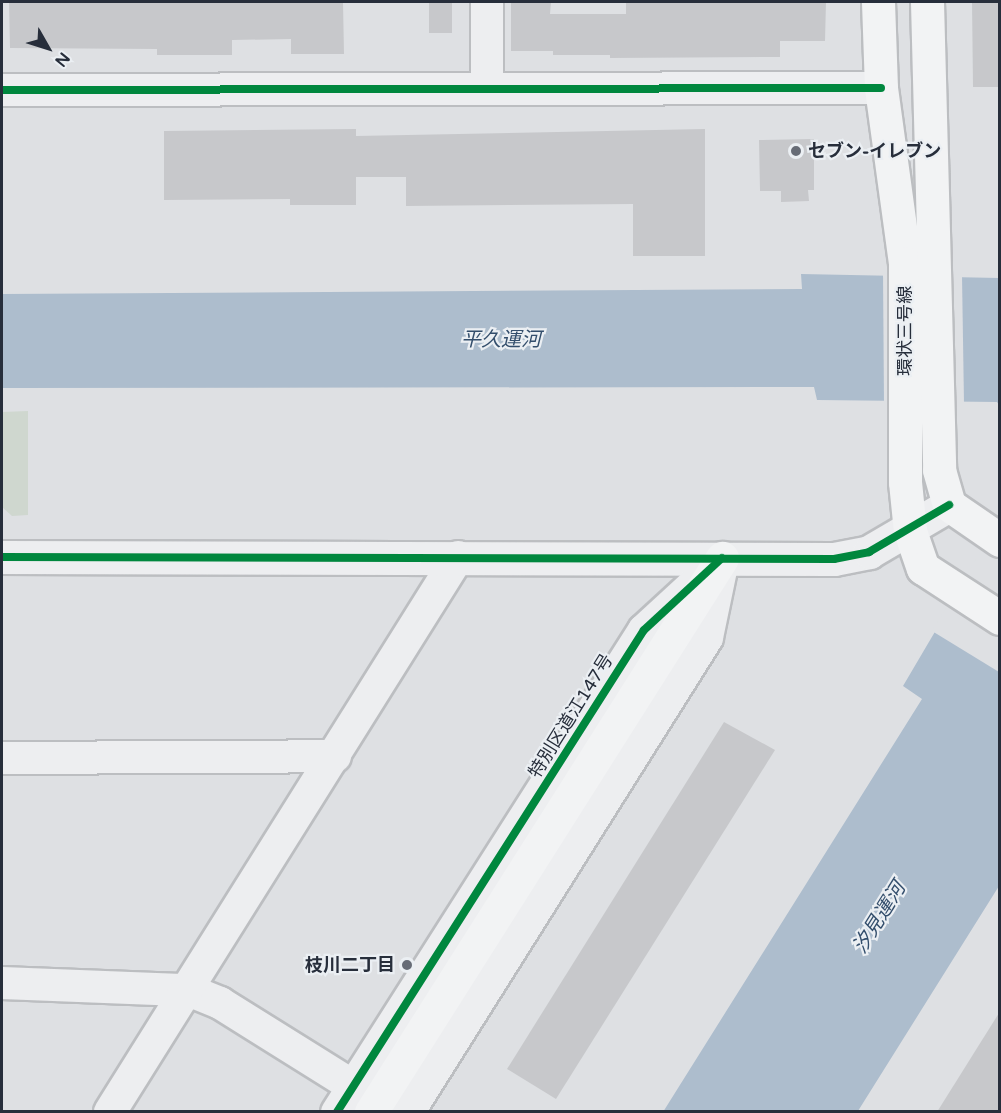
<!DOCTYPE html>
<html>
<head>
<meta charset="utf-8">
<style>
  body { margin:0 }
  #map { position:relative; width:1001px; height:1113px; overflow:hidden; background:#dee0e3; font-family:"Varela Round","Noto Sans JP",sans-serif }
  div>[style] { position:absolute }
  .green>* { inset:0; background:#cfd7cf }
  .water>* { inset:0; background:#adbdcd }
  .pier>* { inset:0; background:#dee0e3 }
  .building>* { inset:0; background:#c7c8cb }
  .roads { filter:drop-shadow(2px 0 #bcbec1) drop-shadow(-2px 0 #bcbec1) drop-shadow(0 2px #bcbec1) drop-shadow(0 -2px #bcbec1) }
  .minor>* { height:32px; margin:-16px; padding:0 16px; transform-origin:16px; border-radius:16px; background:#edeef0 }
  .tertiary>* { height:33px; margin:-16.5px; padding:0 16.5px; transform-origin:16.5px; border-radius:16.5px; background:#edeef0 }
  .primary>* { height:33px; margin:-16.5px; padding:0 16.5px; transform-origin:16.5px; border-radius:16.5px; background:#f2f3f4 }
  .motorway>* { height:33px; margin:-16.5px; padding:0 16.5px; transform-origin:16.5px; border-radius:16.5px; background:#f2f3f4 }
  .cycleway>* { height:8px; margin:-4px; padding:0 4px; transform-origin:4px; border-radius:4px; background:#00873e }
  .dots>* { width:16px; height:16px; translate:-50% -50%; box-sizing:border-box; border:3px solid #ebeff3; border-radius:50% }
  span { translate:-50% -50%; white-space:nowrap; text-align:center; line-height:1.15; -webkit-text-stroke:4.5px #ebeff3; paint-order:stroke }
  .poi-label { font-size:18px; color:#272e3b; font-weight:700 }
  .left { translate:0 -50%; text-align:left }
  .right { translate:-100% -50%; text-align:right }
  .street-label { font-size:18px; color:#272e3b }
  .water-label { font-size:20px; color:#334e6c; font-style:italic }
  .frame { position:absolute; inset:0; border:3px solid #272e3b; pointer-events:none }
  .north { position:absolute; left:18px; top:18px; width:60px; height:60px; -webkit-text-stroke:4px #ebeff3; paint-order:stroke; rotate:129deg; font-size:16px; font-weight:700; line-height:24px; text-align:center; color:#272e3b }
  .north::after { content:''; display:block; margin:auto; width:21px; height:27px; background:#272e3b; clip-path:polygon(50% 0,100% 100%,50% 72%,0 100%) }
</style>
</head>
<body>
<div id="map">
  <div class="green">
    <div style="clip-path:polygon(28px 411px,28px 515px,12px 516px,2px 507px,2px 412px)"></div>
  </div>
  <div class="water">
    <div style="clip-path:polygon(801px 274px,999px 278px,999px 405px,997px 402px,817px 400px,814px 387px,2px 388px,2px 294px,802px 289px)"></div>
    <div style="clip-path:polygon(999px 523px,999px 886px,858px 1111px,663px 1112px,922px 699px,903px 686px)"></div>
  </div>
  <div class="pier">
    <div style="clip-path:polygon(883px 273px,962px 275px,964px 404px,884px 404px)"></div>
    <div style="clip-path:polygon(1000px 520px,999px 672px,932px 631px)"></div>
  </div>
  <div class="building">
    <div style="clip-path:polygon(9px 2px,343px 2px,344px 54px,291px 54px,291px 39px,232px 40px,232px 55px,157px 55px,157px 49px,10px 48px)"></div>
    <div style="clip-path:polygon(429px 2px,452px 2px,452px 33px,429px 33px)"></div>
    <div style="clip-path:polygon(511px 2px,551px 2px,550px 14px,626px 14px,626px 2px,826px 2px,825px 41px,780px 41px,780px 57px,610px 58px,610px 55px,553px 55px,553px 51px,511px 51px)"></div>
    <div style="clip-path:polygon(972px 2px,999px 2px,999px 87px,973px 87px)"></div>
    <div style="clip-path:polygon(356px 129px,356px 136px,705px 129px,705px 256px,633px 256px,633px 204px,406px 206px,406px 177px,356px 177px,356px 205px,290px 205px,290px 199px,164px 200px,164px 131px)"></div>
    <div style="clip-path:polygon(814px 139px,814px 190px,808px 190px,809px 201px,781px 202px,781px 191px,760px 191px,759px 140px)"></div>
    <div style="clip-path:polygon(724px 722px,775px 750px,556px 1099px,507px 1069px)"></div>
    <div style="clip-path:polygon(999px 1013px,999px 1112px,937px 1112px)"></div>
  </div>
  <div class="roads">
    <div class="minor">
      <div style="left:487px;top:89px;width:87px;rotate:-90deg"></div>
      <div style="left:2px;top:90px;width:879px;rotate:-0.13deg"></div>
      <div style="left:2px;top:758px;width:333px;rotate:-0.3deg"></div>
      <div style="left:2px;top:983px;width:186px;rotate:2.2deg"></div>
      <div style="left:188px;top:990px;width:35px;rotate:22deg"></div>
      <div style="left:220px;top:1003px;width:157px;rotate:32deg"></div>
      <div style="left:110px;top:1112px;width:655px;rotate:-57.91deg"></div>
    </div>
    <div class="tertiary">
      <div style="left:2px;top:557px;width:832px;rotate:0.14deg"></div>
      <div style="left:834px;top:559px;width:36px;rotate:-11deg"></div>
      <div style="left:869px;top:552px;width:93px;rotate:-30.4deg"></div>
      <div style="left:337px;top:1112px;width:571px;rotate:-57.51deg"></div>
      <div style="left:644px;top:630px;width:86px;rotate:-42.6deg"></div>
      <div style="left:407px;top:1112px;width:561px;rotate:-57.81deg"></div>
      <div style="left:706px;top:637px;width:79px;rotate:-78.3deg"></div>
    </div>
    <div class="primary">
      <div style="left:878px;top:2px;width:86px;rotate:88deg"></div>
      <div style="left:881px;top:88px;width:177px;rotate:82.2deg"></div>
      <div style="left:905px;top:263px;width:219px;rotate:90deg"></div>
      <div style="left:905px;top:482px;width:49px;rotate:84.2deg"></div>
      <div style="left:910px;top:531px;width:39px;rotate:71deg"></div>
      <div style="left:923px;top:568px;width:92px;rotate:33deg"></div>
      <div style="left:927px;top:2px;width:468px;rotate:88.5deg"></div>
      <div style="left:939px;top:470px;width:36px;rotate:74deg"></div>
      <div style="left:949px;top:505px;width:62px;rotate:34.5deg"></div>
    </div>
    <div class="motorway">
      <div style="left:371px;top:1112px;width:656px;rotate:-57.64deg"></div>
    </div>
  </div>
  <div class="cycleway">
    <div style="left:2px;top:90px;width:879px;rotate:-0.13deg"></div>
    <div style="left:2px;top:557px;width:832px;rotate:0.14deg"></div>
    <div style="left:834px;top:559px;width:36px;rotate:-11deg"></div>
    <div style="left:869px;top:552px;width:93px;rotate:-30.4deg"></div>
    <div style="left:337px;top:1112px;width:571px;rotate:-57.51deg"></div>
    <div style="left:644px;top:630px;width:106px;rotate:-42.7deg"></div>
  </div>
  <div class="dots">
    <div style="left:796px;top:151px;background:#676c76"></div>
    <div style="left:407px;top:965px;background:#676c76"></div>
  </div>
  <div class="poi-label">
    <span class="left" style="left:808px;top:151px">セブン-イレブン</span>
    <span class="right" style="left:395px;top:965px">枝川二丁目</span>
  </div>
  <div class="street-label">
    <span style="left:905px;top:331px;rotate:-90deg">環状三号線</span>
    <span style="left:571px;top:716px;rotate:-58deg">特別区道江147号</span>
  </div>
  <div class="water-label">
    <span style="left:501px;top:340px">平久運河</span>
    <span style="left:880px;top:918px;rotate:-58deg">汐見運河</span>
  </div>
  <div class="frame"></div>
  <div class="north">N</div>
</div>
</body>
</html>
